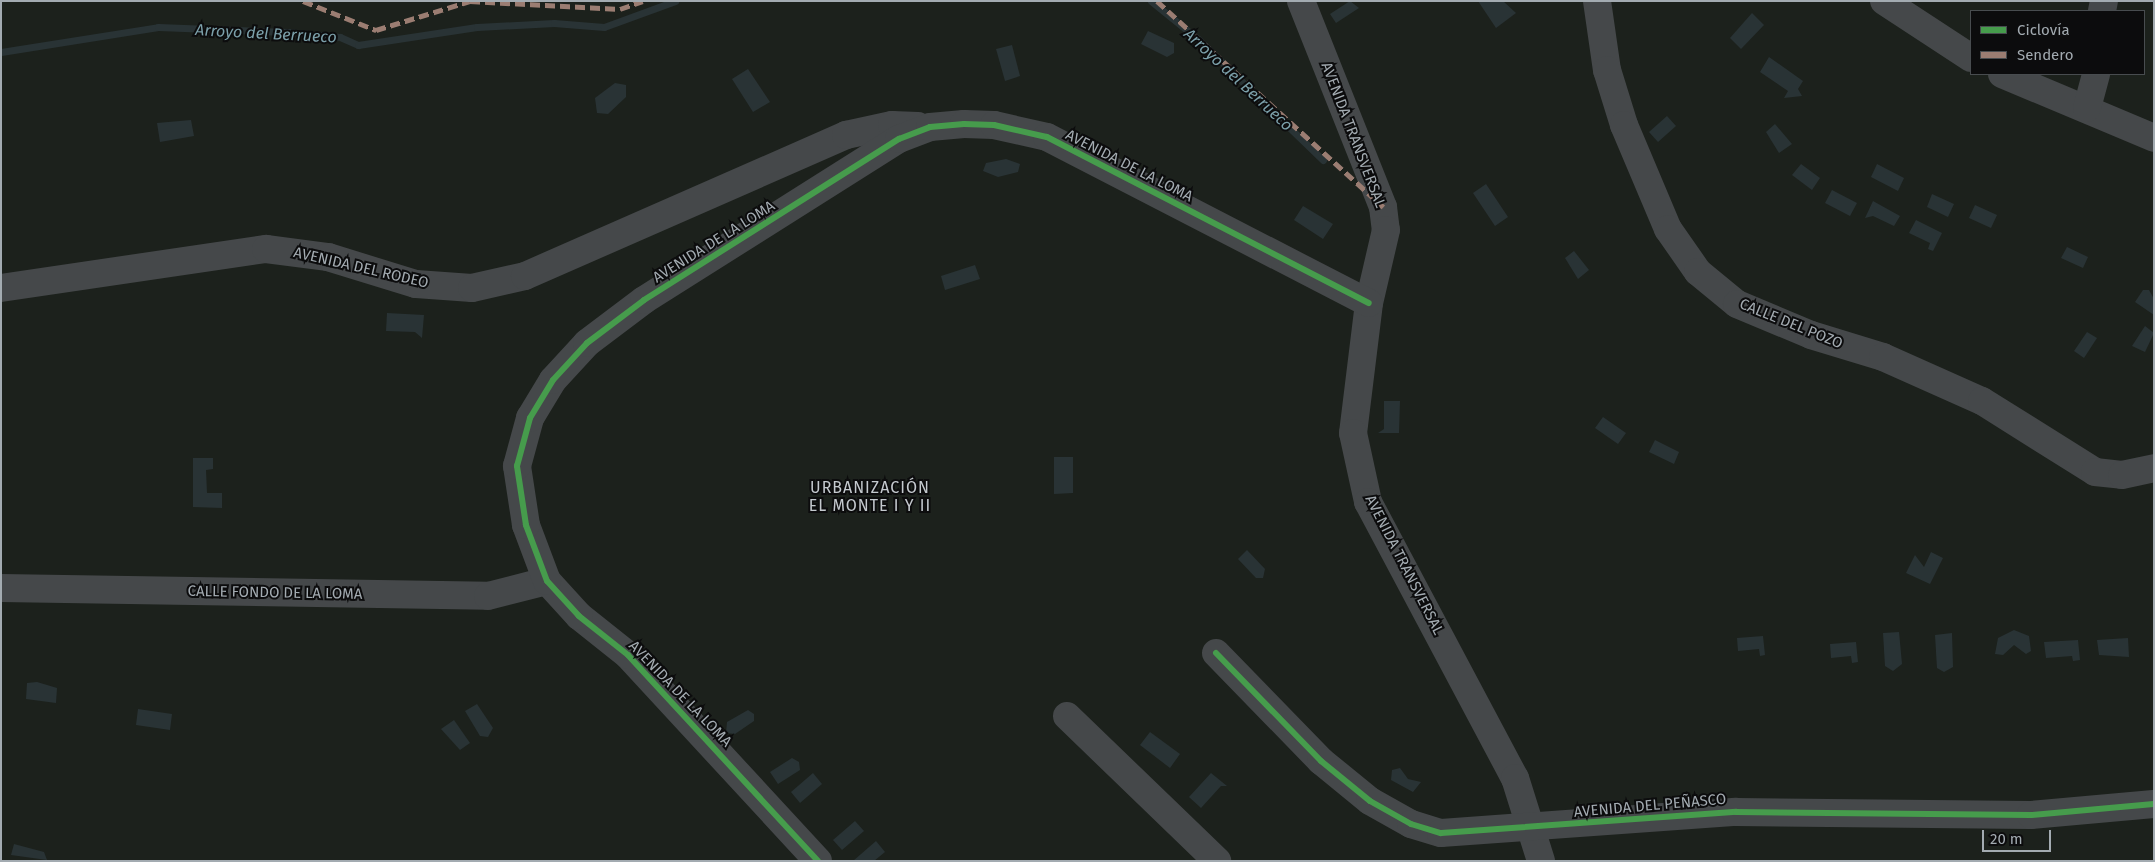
<!DOCTYPE html>
<html>
<head>
<meta charset="utf-8">
<style>
  body { margin:0 }
  #map { position:relative; width:2155px; height:862px; overflow:hidden; background:#111112; font-family:"Fira Sans",sans-serif }
  div>[style] { position:absolute }
  .green>* { inset:0; background:#1c211c }
  .water>* { inset:0; background:#293335 }
  .stream>* { height:7px; margin:-3.5px; padding:0 3.5px; transform-origin:3.5px; border-radius:3.5px; background:#293335 }
  .minor>* { height:28px; margin:-14px; padding:0 14px; transform-origin:14px; border-radius:14px; background:#45484a }
  .quiet>* { height:5px; margin-top:-2.5px; transform-origin:0; background:repeating-linear-gradient(90deg,#9b7d72 0 10px,transparent 0 15px) }
  .cycleway>* { height:6px; margin:-3px; padding:0 3px; transform-origin:3px; border-radius:3px; background:#469c4c }
  span { translate:-50% -50%; white-space:nowrap; text-align:center; line-height:1.15; -webkit-text-stroke:4px #0c0c0d; paint-order:stroke }
  .street-label { font-size:15px; color:#a3abb1 }
  .water-label { font-size:16px; color:#7ca0aa; font-style:italic }
  .neighbourhood-label { font-size:16px; color:#c4c9ce; letter-spacing:1px }
  .frame { position:absolute; inset:0; border:2px solid #a3abb1; pointer-events:none }
  .legend { position:absolute; left:1970px; top:10px; width:175px; height:65px; box-sizing:border-box; background:#0c0c0d; border:1px solid #484c4f; margin:0; padding:6px 9px; list-style:none; font-size:15px; color:#a3abb1 }
  .legend li { display:flex; align-items:center; gap:10px; height:25px }
  .legend b { width:25px; border:1px solid #484c4f }
  .scale { position:absolute; left:1982px; top:830px; width:69px; height:22px; box-sizing:border-box; border:2px solid #a3abb1; border-top:0; padding-left:6px; font-size:15px; line-height:18px; white-space:nowrap; color:#a3abb1; -webkit-text-stroke:4px #0c0c0d; paint-order:stroke }
</style>
</head>
<body>
<div id="map">
  <div class="green">
    <div style="clip-path:polygon(evenodd,1px 1px,2154px 1px,2154px 861px,1px 861px,1px 1px,1971px 11px,2144px 11px,2144px 74px,1971px 74px,1971px 11px)"></div>
  </div>
  <div class="water">
    <div style="clip-path:polygon(1350px 1px,1359px 8px,1336px 23px,1330px 14px)"></div>
    <div style="clip-path:polygon(1478px 1px,1503px 1px,1516px 13px,1496px 28px)"></div>
    <div style="clip-path:polygon(1752px 13px,1764px 25px,1741px 49px,1730px 38px)"></div>
    <div style="clip-path:polygon(1148px 31px,1174px 43px,1174px 53px,1167px 57px,1141px 44px)"></div>
    <div style="clip-path:polygon(1012px 45px,1020px 76px,1005px 81px,996px 49px)"></div>
    <div style="clip-path:polygon(1769px 57px,1803px 81px,1798px 89px,1802px 96px,1784px 98px,1788px 91px,1760px 72px)"></div>
    <div style="clip-path:polygon(748px 69px,770px 102px,753px 112px,732px 79px)"></div>
    <div style="clip-path:polygon(615px 83px,626px 85px,626px 97px,608px 114px,597px 113px,595px 98px)"></div>
    <div style="clip-path:polygon(1667px 116px,1676px 126px,1658px 142px,1649px 132px)"></div>
    <div style="clip-path:polygon(191px 120px,194px 136px,160px 142px,157px 123px)"></div>
    <div style="clip-path:polygon(1775px 124px,1792px 144px,1779px 153px,1766px 132px)"></div>
    <div style="clip-path:polygon(1006px 159px,1020px 164px,1018px 172px,998px 177px,983px 171px,986px 163px)"></div>
    <div style="clip-path:polygon(1801px 164px,1820px 178px,1812px 190px,1792px 175px)"></div>
    <div style="clip-path:polygon(1877px 164px,1904px 178px,1898px 191px,1871px 177px)"></div>
    <div style="clip-path:polygon(1486px 184px,1508px 217px,1495px 226px,1473px 193px)"></div>
    <div style="clip-path:polygon(1832px 190px,1857px 203px,1850px 216px,1825px 203px)"></div>
    <div style="clip-path:polygon(1932px 194px,1954px 204px,1948px 217px,1927px 207px)"></div>
    <div style="clip-path:polygon(1873px 201px,1900px 216px,1894px 226px,1873px 216px,1865px 218px)"></div>
    <div style="clip-path:polygon(1975px 205px,1997px 215px,1991px 228px,1969px 218px)"></div>
    <div style="clip-path:polygon(1303px 206px,1333px 224px,1323px 239px,1294px 220px)"></div>
    <div style="clip-path:polygon(1916px 220px,1942px 233px,1933px 251px,1928px 249px,1930px 243px,1909px 233px)"></div>
    <div style="clip-path:polygon(2067px 247px,2088px 257px,2083px 268px,2061px 258px)"></div>
    <div style="clip-path:polygon(1574px 251px,1589px 270px,1578px 279px,1565px 258px)"></div>
    <div style="clip-path:polygon(975px 265px,980px 279px,945px 290px,941px 276px)"></div>
    <div style="clip-path:polygon(2143px 290px,2149px 290px,2154px 299px,2154px 315px,2135px 302px)"></div>
    <div style="clip-path:polygon(387px 313px,424px 315px,422px 338px,415px 332px,386px 331px)"></div>
    <div style="clip-path:polygon(2145px 326px,2154px 333px,2145px 352px,2132px 346px)"></div>
    <div style="clip-path:polygon(2087px 332px,2097px 338px,2084px 358px,2074px 351px)"></div>
    <div style="clip-path:polygon(1384px 401px,1400px 401px,1399px 433px,1378px 433px,1384px 429px)"></div>
    <div style="clip-path:polygon(1603px 417px,1626px 433px,1618px 444px,1595px 428px)"></div>
    <div style="clip-path:polygon(1655px 440px,1679px 452px,1674px 464px,1649px 452px)"></div>
    <div style="clip-path:polygon(1054px 457px,1073px 457px,1073px 493px,1054px 494px)"></div>
    <div style="clip-path:polygon(193px 458px,213px 458px,213px 469px,206px 470px,207px 493px,222px 493px,222px 508px,193px 507px)"></div>
    <div style="clip-path:polygon(1247px 550px,1265px 569px,1263px 578px,1256px 578px,1238px 559px)"></div>
    <div style="clip-path:polygon(1931px 552px,1943px 558px,1930px 584px,1906px 573px,1915px 555px,1924px 567px)"></div>
    <div style="clip-path:polygon(2014px 630px,2029px 636px,2031px 651px,2026px 654px,2014px 645px,2003px 655px,1995px 654px,1998px 638px)"></div>
    <div style="clip-path:polygon(1899px 632px,1902px 664px,1893px 671px,1885px 666px,1883px 633px)"></div>
    <div style="clip-path:polygon(1952px 633px,1953px 667px,1944px 672px,1937px 668px,1935px 635px)"></div>
    <div style="clip-path:polygon(1763px 636px,1765px 655px,1760px 656px,1759px 649px,1738px 651px,1737px 638px)"></div>
    <div style="clip-path:polygon(2128px 638px,2129px 657px,2099px 655px,2097px 640px)"></div>
    <div style="clip-path:polygon(2078px 640px,2080px 660px,2073px 661px,2072px 656px,2046px 658px,2044px 642px)"></div>
    <div style="clip-path:polygon(1856px 642px,1858px 662px,1852px 663px,1851px 656px,1831px 658px,1830px 644px)"></div>
    <div style="clip-path:polygon(37px 682px,57px 688px,56px 703px,26px 699px,27px 683px)"></div>
    <div style="clip-path:polygon(477px 704px,493px 728px,488px 737px,480px 736px,465px 711px)"></div>
    <div style="clip-path:polygon(138px 709px,172px 714px,170px 730px,136px 725px)"></div>
    <div style="clip-path:polygon(748px 710px,754px 714px,754px 721px,735px 734px,726px 733px,727px 722px)"></div>
    <div style="clip-path:polygon(454px 720px,470px 743px,460px 750px,441px 729px)"></div>
    <div style="clip-path:polygon(1150px 732px,1180px 754px,1170px 768px,1140px 745px)"></div>
    <div style="clip-path:polygon(792px 758px,799px 762px,800px 770px,778px 784px,770px 772px)"></div>
    <div style="clip-path:polygon(1400px 768px,1408px 779px,1421px 782px,1413px 792px,1391px 780px,1392px 770px)"></div>
    <div style="clip-path:polygon(813px 773px,822px 784px,800px 803px,791px 792px)"></div>
    <div style="clip-path:polygon(1211px 773px,1227px 786px,1221px 786px,1201px 808px,1189px 797px)"></div>
    <div style="clip-path:polygon(855px 821px,864px 831px,842px 850px,833px 840px)"></div>
    <div style="clip-path:polygon(876px 841px,885px 852px,874px 861px,853px 861px)"></div>
    <div style="clip-path:polygon(14px 844px,44px 852px,47px 860px,11px 855px)"></div>
  </div>
  <div class="stream">
    <div style="left:1151px;top:1px;width:60px;rotate:39deg"></div>
    <div style="left:1198px;top:39px;width:174px;rotate:44.1deg"></div>
    <div style="left:1px;top:52px;width:159px;rotate:-9deg"></div>
    <div style="left:158px;top:27px;width:130px;rotate:2.2deg"></div>
    <div style="left:288px;top:32px;width:52px;rotate:5.5deg"></div>
    <div style="left:340px;top:37px;width:20px;rotate:24deg"></div>
    <div style="left:358px;top:45px;width:120px;rotate:-8.6deg"></div>
    <div style="left:477px;top:27px;width:77px;rotate:-3deg"></div>
    <div style="left:554px;top:23px;width:50px;rotate:4.6deg"></div>
    <div style="left:604px;top:27px;width:76px;rotate:-20.1deg"></div>
  </div>
  <div class="minor">
    <div style="left:1301px;top:1px;width:222px;rotate:68.3deg"></div>
    <div style="left:1383px;top:207px;width:23px;rotate:83deg"></div>
    <div style="left:1386px;top:230px;width:75px;rotate:103.1deg"></div>
    <div style="left:1369px;top:303px;width:131px;rotate:97deg"></div>
    <div style="left:1353px;top:433px;width:71px;rotate:77.7deg"></div>
    <div style="left:1368px;top:502px;width:313px;rotate:62deg"></div>
    <div style="left:1515px;top:778px;width:87px;rotate:72.6deg"></div>
    <div style="left:1597px;top:1px;width:70px;rotate:81.8deg"></div>
    <div style="left:1607px;top:70px;width:58px;rotate:72.8deg"></div>
    <div style="left:1624px;top:125px;width:113px;rotate:67.1deg"></div>
    <div style="left:1668px;top:229px;width:52px;rotate:55.1deg"></div>
    <div style="left:1698px;top:272px;width:50px;rotate:39.4deg"></div>
    <div style="left:1737px;top:304px;width:80px;rotate:22.7deg"></div>
    <div style="left:1811px;top:335px;width:75px;rotate:17deg"></div>
    <div style="left:1883px;top:357px;width:108px;rotate:24deg"></div>
    <div style="left:1982px;top:401px;width:133px;rotate:32.1deg"></div>
    <div style="left:2095px;top:472px;width:27px;rotate:6deg"></div>
    <div style="left:2122px;top:475px;width:33px;rotate:-12deg"></div>
    <div style="left:1884px;top:1px;width:104px;rotate:33.2deg"></div>
    <div style="left:2102px;top:11px;width:10px;rotate:-79deg"></div>
    <div style="left:2002px;top:74px;width:165px;rotate:22.8deg"></div>
    <div style="left:2087px;top:108px;width:35px;rotate:-75deg"></div>
    <div style="left:1px;top:288px;width:268px;rotate:-8.4deg"></div>
    <div style="left:266px;top:249px;width:63px;rotate:7.4deg"></div>
    <div style="left:328px;top:257px;width:92px;rotate:17.1deg"></div>
    <div style="left:416px;top:284px;width:56px;rotate:4.1deg"></div>
    <div style="left:472px;top:288px;width:54px;rotate:-12.8deg"></div>
    <div style="left:525px;top:276px;width:351px;rotate:-23.7deg"></div>
    <div style="left:846px;top:135px;width:47px;rotate:-12.3deg"></div>
    <div style="left:892px;top:125px;width:26px;rotate:2deg"></div>
    <div style="left:1px;top:588px;width:487px;rotate:0.9deg"></div>
    <div style="left:488px;top:596px;width:61px;rotate:-14.3deg"></div>
    <div style="left:1216px;top:653px;width:151px;rotate:45.8deg"></div>
    <div style="left:1321px;top:761px;width:63px;rotate:39.2deg"></div>
    <div style="left:1370px;top:801px;width:47px;rotate:29.3deg"></div>
    <div style="left:1411px;top:824px;width:31px;rotate:17deg"></div>
    <div style="left:1441px;top:833px;width:296px;rotate:-4.1deg"></div>
    <div style="left:1736px;top:812px;width:295px;rotate:0.6deg"></div>
    <div style="left:2031px;top:815px;width:123px;rotate:-5.1deg"></div>
    <div style="left:1067px;top:716px;width:209px;rotate:44deg"></div>
    <div style="left:818px;top:861px;width:280px;rotate:-132.7deg"></div>
    <div style="left:628px;top:655px;width:63px;rotate:-141.5deg"></div>
    <div style="left:579px;top:616px;width:47px;rotate:-132.4deg"></div>
    <div style="left:547px;top:581px;width:60px;rotate:-110.6deg"></div>
    <div style="left:526px;top:525px;width:60px;rotate:-98.7deg"></div>
    <div style="left:517px;top:466px;width:50px;rotate:-74.8deg"></div>
    <div style="left:530px;top:418px;width:44px;rotate:-58.8deg"></div>
    <div style="left:553px;top:380px;width:50px;rotate:-47.4deg"></div>
    <div style="left:587px;top:343px;width:71px;rotate:-37deg"></div>
    <div style="left:644px;top:300px;width:302px;rotate:-32.3deg"></div>
    <div style="left:899px;top:139px;width:33px;rotate:-21deg"></div>
    <div style="left:930px;top:127px;width:34px;rotate:-5deg"></div>
    <div style="left:964px;top:124px;width:30px;rotate:2deg"></div>
    <div style="left:994px;top:125px;width:54px;rotate:12.8deg"></div>
    <div style="left:1047px;top:137px;width:362px;rotate:27.3deg"></div>
  </div>
  <div class="quiet">
    <div style="left:303px;top:1px;width:79px;rotate:21.7deg"></div>
    <div style="left:376px;top:30px;width:98px;rotate:-17.1deg"></div>
    <div style="left:470px;top:1px;width:150px;rotate:3.1deg"></div>
    <div style="left:620px;top:9px;width:24px;rotate:-19deg"></div>
    <div style="left:1157px;top:1px;width:306px;rotate:42.3deg"></div>
  </div>
  <div class="cycleway">
    <div style="left:1216px;top:653px;width:151px;rotate:45.8deg"></div>
    <div style="left:1321px;top:761px;width:63px;rotate:39.2deg"></div>
    <div style="left:1370px;top:801px;width:47px;rotate:29.3deg"></div>
    <div style="left:1411px;top:824px;width:31px;rotate:17deg"></div>
    <div style="left:1441px;top:833px;width:296px;rotate:-4.1deg"></div>
    <div style="left:1736px;top:812px;width:295px;rotate:0.6deg"></div>
    <div style="left:2031px;top:815px;width:123px;rotate:-5.1deg"></div>
    <div style="left:818px;top:861px;width:280px;rotate:-132.7deg"></div>
    <div style="left:628px;top:655px;width:63px;rotate:-141.5deg"></div>
    <div style="left:579px;top:616px;width:47px;rotate:-132.4deg"></div>
    <div style="left:547px;top:581px;width:60px;rotate:-110.6deg"></div>
    <div style="left:526px;top:525px;width:60px;rotate:-98.7deg"></div>
    <div style="left:517px;top:466px;width:50px;rotate:-74.8deg"></div>
    <div style="left:530px;top:418px;width:44px;rotate:-58.8deg"></div>
    <div style="left:553px;top:380px;width:50px;rotate:-47.4deg"></div>
    <div style="left:587px;top:343px;width:71px;rotate:-37deg"></div>
    <div style="left:644px;top:300px;width:302px;rotate:-32.3deg"></div>
    <div style="left:899px;top:139px;width:33px;rotate:-21deg"></div>
    <div style="left:930px;top:127px;width:34px;rotate:-5deg"></div>
    <div style="left:964px;top:124px;width:30px;rotate:2deg"></div>
    <div style="left:994px;top:125px;width:54px;rotate:12.8deg"></div>
    <div style="left:1047px;top:137px;width:362px;rotate:27.3deg"></div>
  </div>
  <div class="street-label">
    <span style="left:1353px;top:135px;rotate:69deg">AVENIDA TRANSVERSAL</span>
    <span style="left:1129px;top:166px;rotate:27deg">AVENIDA DE LA LOMA</span>
    <span style="left:714px;top:242px;rotate:-32deg">AVENIDA DE LA LOMA</span>
    <span style="left:361px;top:268px;rotate:13deg">AVENIDA DEL RODEO</span>
    <span style="left:1791px;top:324px;rotate:22deg">CALLE DEL POZO</span>
    <span style="left:1404px;top:565px;rotate:63deg">AVENIDA TRANSVERSAL</span>
    <span style="left:275px;top:593px;rotate:1deg">CALLE FONDO DE LA LOMA</span>
    <span style="left:680px;top:694px;rotate:46deg">AVENIDA DE LA LOMA</span>
    <span style="left:1650px;top:806px;rotate:-5deg">AVENIDA DEL PEÑASCO</span>
  </div>
  <div class="water-label">
    <span style="left:266px;top:34px;rotate:3deg">Arroyo del Berrueco</span>
    <span style="left:1238px;top:80px;rotate:43deg">Arroyo del Berrueco</span>
  </div>
  <div class="neighbourhood-label">
    <span style="left:870px;top:497px">URBANIZACIÓN<br>EL MONTE I Y II</span>
  </div>
  <div class="frame"></div>
  <ul class="legend">
  <li><b style="height:6px;background:#469c4c"></b>Ciclovía</li>
  <li><b style="height:6px;background:#9b7d72"></b>Sendero</li>
  </ul>
  <div class="scale">20 m</div>
</div>
</body>
</html>
